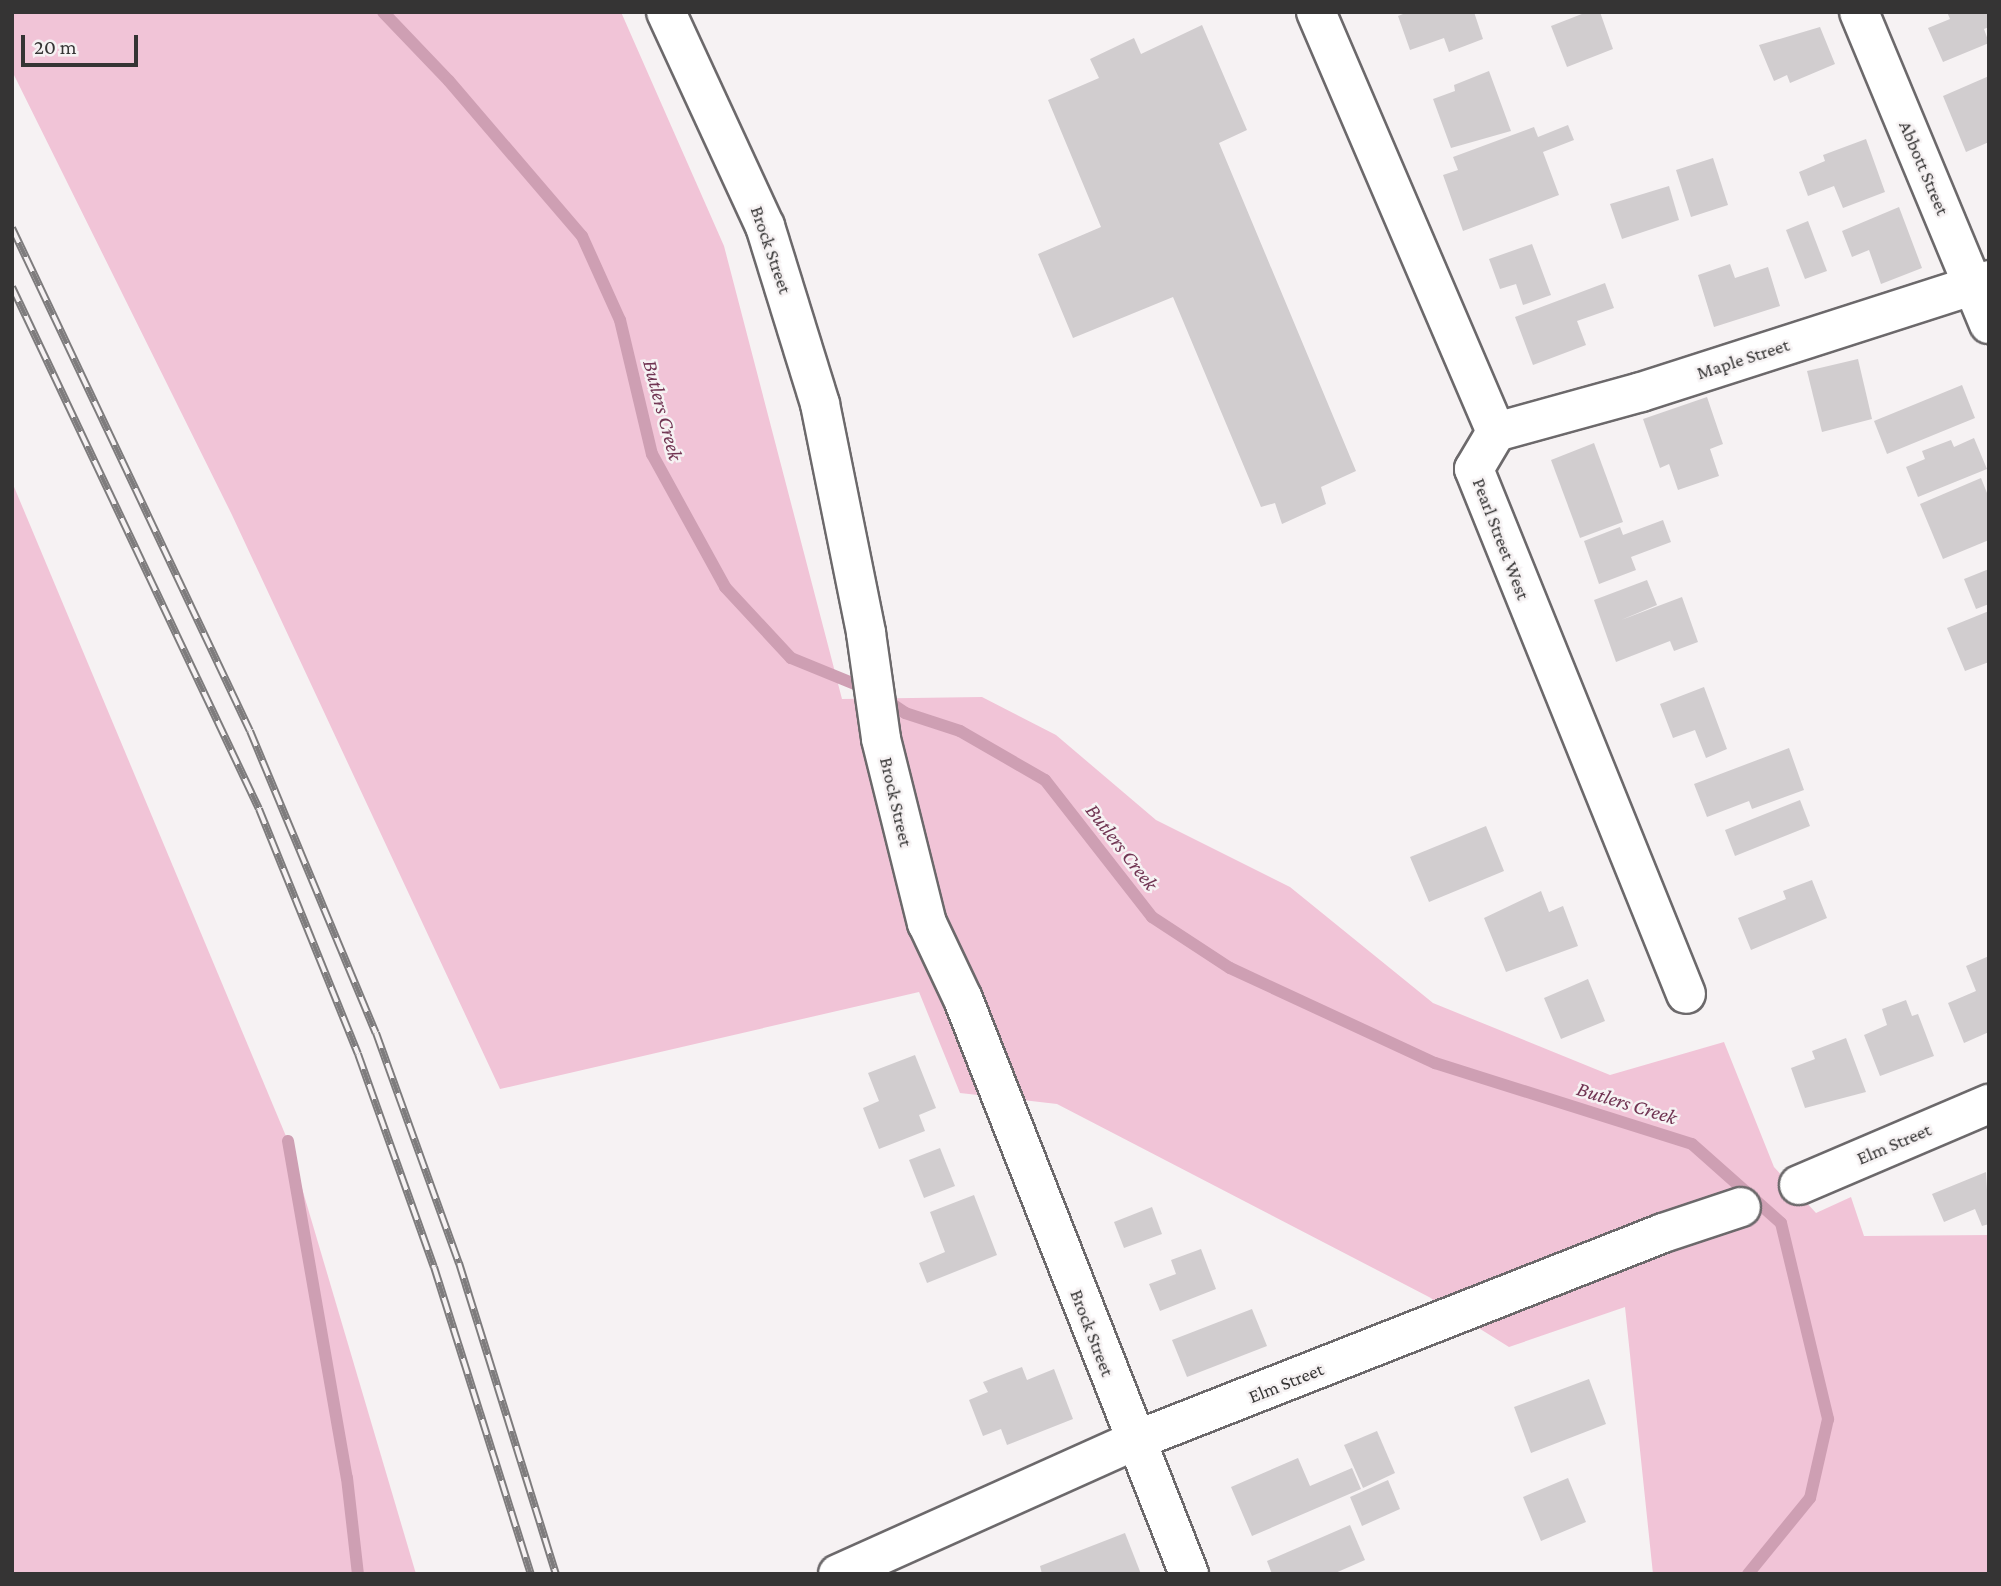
<!DOCTYPE html>
<html>
<head>
<meta charset="utf-8">
<style>
  body { margin:0 }
  #map { position:relative; width:2001px; height:1586px; overflow:hidden; background:#f6f2f3; font-family:"Crimson Pro",serif }
  div>[style] { position:absolute }
  .green>* { inset:0; background:#f1c4d7 }
  .stream>* { height:12px; margin:-6px; padding:0 6px; transform-origin:6px; border-radius:6px; background:#ce9fb3 }
  .building>* { inset:0; background:#d1cdcf }
  .roads { filter:drop-shadow(2px 0 #6c696b) drop-shadow(-2px 0 #6c696b) drop-shadow(0 2px #6c696b) drop-shadow(0 -2px #6c696b) }
  .minor>* { height:38px; margin:-19px; padding:0 19px; transform-origin:19px; border-radius:19px; background:#fff }
  .rail>* { height:8px; margin-top:-4px; transform-origin:0; background:repeating-linear-gradient(90deg,#f6f2f3 0 16px,#7e7c7d 0 32px); box-sizing:border-box; border-block:2px solid #7e7c7d }
  span { translate:-50% -50%; white-space:nowrap; text-align:center; line-height:1.15; -webkit-text-stroke:5px #f6f2f3; paint-order:stroke }
  .street-label { font-size:19px; color:#353434 }
  .water-label { font-size:21px; color:#703452; font-style:italic }
  .frame { position:absolute; inset:0; border:14px solid #353434; pointer-events:none }
  .scale { position:absolute; left:21px; top:35px; width:117px; height:32px; box-sizing:border-box; border:4px solid #353434; border-top:0; padding-left:9px; font-size:21px; line-height:24px; white-space:nowrap; color:#353434; -webkit-text-stroke:5px #f6f2f3; paint-order:stroke }
</style>
</head>
<body>
<div id="map">
  <div class="green">
    <div style="clip-path:polygon(12px 12px,621px 12px,724px 246px,842px 699px,982px 697px,1056px 735px,1156px 820px,1290px 887px,1433px 1003px,1610px 1075px,1724px 1042px,1774px 1167px,1816px 1213px,1851px 1197px,1864px 1236px,1989px 1235px,1989px 1574px,1653px 1574px,1625px 1307px,1509px 1347px,1429px 1297px,1057px 1104px,960px 1093px,919px 992px,500px 1089px,232px 515px,12px 71px)"></div>
    <div style="clip-path:polygon(12px 482px,288px 1141px,416px 1574px,12px 1574px)"></div>
  </div>
  <div class="stream">
    <div style="left:383px;top:12px;width:95px;rotate:46.3deg"></div>
    <div style="left:449px;top:81px;width:204px;rotate:49.4deg"></div>
    <div style="left:582px;top:236px;width:92px;rotate:65.7deg"></div>
    <div style="left:620px;top:320px;width:138px;rotate:76.6deg"></div>
    <div style="left:652px;top:454px;width:152px;rotate:61.2deg"></div>
    <div style="left:725px;top:587px;width:97px;rotate:47.1deg"></div>
    <div style="left:791px;top:658px;width:82px;rotate:22.2deg"></div>
    <div style="left:883px;top:698px;width:27px;rotate:34deg"></div>
    <div style="left:905px;top:713px;width:58px;rotate:18.1deg"></div>
    <div style="left:960px;top:731px;width:98px;rotate:30deg"></div>
    <div style="left:1045px;top:780px;width:174px;rotate:52deg"></div>
    <div style="left:1152px;top:917px;width:93px;rotate:33.2deg"></div>
    <div style="left:1230px;top:968px;width:226px;rotate:24.9deg"></div>
    <div style="left:1435px;top:1063px;width:269px;rotate:17.5deg"></div>
    <div style="left:1692px;top:1144px;width:119px;rotate:41.6deg"></div>
    <div style="left:1781px;top:1223px;width:202px;rotate:76.5deg"></div>
    <div style="left:1828px;top:1419px;width:81px;rotate:102.8deg"></div>
    <div style="left:1810px;top:1498px;width:98px;rotate:129.2deg"></div>
    <div style="left:288px;top:1141px;width:342px;rotate:80.1deg"></div>
    <div style="left:347px;top:1478px;width:97px;rotate:83.5deg"></div>
  </div>
  <div class="building">
    <div style="clip-path:polygon(1408px 12px,1474px 12px,1483px 39px,1449px 52px,1444px 38px,1410px 50px,1398px 16px)"></div>
    <div style="clip-path:polygon(1587px 12px,1600px 12px,1613px 49px,1567px 67px,1551px 26px)"></div>
    <div style="clip-path:polygon(1947px 12px,1989px 12px,1989px 27px,1984px 29px,1989px 43px,1943px 62px,1928px 28px,1950px 19px)"></div>
    <div style="clip-path:polygon(1202px 25px,1247px 130px,1219px 143px,1356px 471px,1321px 487px,1326px 504px,1282px 524px,1275px 503px,1261px 507px,1173px 297px,1073px 338px,1038px 254px,1101px 227px,1048px 100px,1099px 78px,1090px 59px,1134px 38px,1141px 54px)"></div>
    <div style="clip-path:polygon(1820px 27px,1835px 64px,1790px 83px,1787px 75px,1774px 81px,1759px 45px)"></div>
    <div style="clip-path:polygon(1489px 71px,1511px 131px,1451px 148px,1433px 99px,1455px 91px,1454px 85px)"></div>
    <div style="clip-path:polygon(1989px 76px,1989px 142px,1966px 152px,1943px 96px)"></div>
    <div style="clip-path:polygon(1568px 125px,1574px 140px,1543px 152px,1559px 195px,1463px 231px,1443px 175px,1458px 170px,1453px 157px,1534px 127px,1538px 137px)"></div>
    <div style="clip-path:polygon(1866px 139px,1885px 192px,1843px 208px,1834px 186px,1808px 196px,1799px 172px,1825px 161px,1823px 155px)"></div>
    <div style="clip-path:polygon(1713px 158px,1728px 205px,1691px 217px,1676px 170px)"></div>
    <div style="clip-path:polygon(1669px 186px,1679px 220px,1622px 239px,1610px 204px)"></div>
    <div style="clip-path:polygon(1899px 207px,1922px 268px,1881px 284px,1869px 250px,1852px 257px,1842px 231px)"></div>
    <div style="clip-path:polygon(1808px 221px,1827px 271px,1805px 279px,1786px 230px)"></div>
    <div style="clip-path:polygon(1532px 244px,1551px 295px,1523px 305px,1516px 284px,1500px 289px,1489px 259px)"></div>
    <div style="clip-path:polygon(1730px 264px,1735px 278px,1768px 267px,1780px 306px,1714px 327px,1698px 275px)"></div>
    <div style="clip-path:polygon(1605px 283px,1614px 308px,1577px 321px,1586px 345px,1533px 365px,1515px 317px)"></div>
    <div style="clip-path:polygon(1858px 359px,1872px 419px,1822px 432px,1807px 371px)"></div>
    <div style="clip-path:polygon(1962px 385px,1975px 418px,1887px 454px,1874px 421px)"></div>
    <div style="clip-path:polygon(1707px 397px,1723px 444px,1710px 449px,1719px 476px,1678px 490px,1669px 464px,1660px 468px,1643px 419px)"></div>
    <div style="clip-path:polygon(1974px 438px,1987px 469px,1918px 497px,1906px 467px,1925px 459px,1922px 451px,1951px 440px,1954px 447px)"></div>
    <div style="clip-path:polygon(1594px 443px,1623px 522px,1580px 538px,1551px 460px)"></div>
    <div style="clip-path:polygon(1981px 478px,1989px 498px,1989px 540px,1943px 559px,1920px 504px)"></div>
    <div style="clip-path:polygon(1663px 520px,1671px 542px,1631px 557px,1636px 570px,1599px 584px,1584px 541px,1620px 527px,1623px 535px)"></div>
    <div style="clip-path:polygon(1989px 569px,1989px 604px,1976px 609px,1964px 579px)"></div>
    <div style="clip-path:polygon(1647px 580px,1657px 605px,1621px 620px,1682px 597px,1698px 642px,1674px 651px,1670px 641px,1616px 662px,1594px 600px)"></div>
    <div style="clip-path:polygon(1989px 611px,1989px 662px,1965px 671px,1947px 628px)"></div>
    <div style="clip-path:polygon(1704px 687px,1727px 749px,1706px 758px,1695px 730px,1673px 738px,1660px 704px)"></div>
    <div style="clip-path:polygon(1789px 748px,1804px 790px,1752px 809px,1749px 801px,1707px 817px,1694px 784px)"></div>
    <div style="clip-path:polygon(1800px 800px,1810px 826px,1735px 856px,1725px 830px)"></div>
    <div style="clip-path:polygon(1486px 826px,1504px 871px,1429px 902px,1410px 857px)"></div>
    <div style="clip-path:polygon(1812px 880px,1827px 918px,1751px 950px,1738px 918px,1786px 899px,1783px 891px)"></div>
    <div style="clip-path:polygon(1541px 891px,1549px 912px,1563px 906px,1578px 946px,1506px 972px,1484px 918px)"></div>
    <div style="clip-path:polygon(1989px 956px,1989px 1032px,1964px 1043px,1948px 1003px,1976px 991px,1966px 966px)"></div>
    <div style="clip-path:polygon(1588px 979px,1605px 1021px,1561px 1039px,1544px 998px)"></div>
    <div style="clip-path:polygon(1906px 1000px,1912px 1016px,1918px 1014px,1934px 1056px,1880px 1076px,1864px 1035px,1887px 1025px,1882px 1009px)"></div>
    <div style="clip-path:polygon(1846px 1038px,1866px 1092px,1805px 1108px,1791px 1068px,1815px 1059px,1812px 1051px)"></div>
    <div style="clip-path:polygon(915px 1055px,936px 1108px,919px 1115px,925px 1131px,879px 1149px,863px 1108px,879px 1101px,868px 1073px)"></div>
    <div style="clip-path:polygon(940px 1148px,955px 1186px,924px 1198px,909px 1160px)"></div>
    <div style="clip-path:polygon(1986px 1172px,1989px 1224px,1982px 1226px,1975px 1209px,1944px 1222px,1932px 1194px)"></div>
    <div style="clip-path:polygon(974px 1195px,997px 1255px,927px 1283px,919px 1263px,945px 1252px,930px 1212px)"></div>
    <div style="clip-path:polygon(1152px 1207px,1162px 1234px,1124px 1248px,1114px 1222px)"></div>
    <div style="clip-path:polygon(1201px 1249px,1216px 1289px,1160px 1311px,1149px 1284px,1176px 1274px,1171px 1260px)"></div>
    <div style="clip-path:polygon(1252px 1309px,1267px 1346px,1187px 1377px,1172px 1340px)"></div>
    <div style="clip-path:polygon(1022px 1367px,1027px 1380px,1054px 1369px,1073px 1419px,1007px 1445px,1001px 1429px,983px 1436px,969px 1400px,988px 1392px,983px 1382px)"></div>
    <div style="clip-path:polygon(1589px 1379px,1606px 1424px,1531px 1453px,1514px 1407px)"></div>
    <div style="clip-path:polygon(1377px 1431px,1395px 1473px,1363px 1488px,1344px 1445px)"></div>
    <div style="clip-path:polygon(1298px 1458px,1310px 1486px,1352px 1468px,1361px 1489px,1252px 1536px,1231px 1487px)"></div>
    <div style="clip-path:polygon(1568px 1478px,1586px 1522px,1541px 1541px,1523px 1497px)"></div>
    <div style="clip-path:polygon(1388px 1480px,1400px 1509px,1362px 1526px,1350px 1497px)"></div>
    <div style="clip-path:polygon(1350px 1525px,1365px 1560px,1333px 1574px,1272px 1574px,1267px 1561px)"></div>
    <div style="clip-path:polygon(1125px 1533px,1141px 1574px,1042px 1574px,1040px 1566px)"></div>
  </div>
  <div class="roads">
    <div class="minor">
      <div style="left:666px;top:12px;width:236px;rotate:65.2deg"></div>
      <div style="left:765px;top:226px;width:186px;rotate:72.8deg"></div>
      <div style="left:820px;top:404px;width:234px;rotate:78.6deg"></div>
      <div style="left:866px;top:633px;width:107px;rotate:81.9deg"></div>
      <div style="left:881px;top:739px;width:190px;rotate:76deg"></div>
      <div style="left:927px;top:923px;width:84px;rotate:64.7deg"></div>
      <div style="left:963px;top:999px;width:618px;rotate:68.54deg"></div>
      <div style="left:1316px;top:12px;width:457px;rotate:66.8deg"></div>
      <div style="left:1859px;top:12px;width:338px;rotate:67.4deg"></div>
      <div style="left:1496px;top:432px;width:43px;rotate:120.7deg"></div>
      <div style="left:1474px;top:469px;width:566px;rotate:68.01deg"></div>
      <div style="left:1496px;top:432px;width:150px;rotate:-15.4deg"></div>
      <div style="left:1641px;top:392px;width:366px;rotate:-17.8deg"></div>
      <div style="left:1799px;top:1185px;width:207px;rotate:-23.1deg"></div>
      <div style="left:838px;top:1574px;width:325px;rotate:-24.2deg"></div>
      <div style="left:1134px;top:1441px;width:568px;rotate:-21.46deg"></div>
      <div style="left:1663px;top:1233px;width:82px;rotate:-18.4deg"></div>
    </div>
  </div>
  <div class="rail">
    <div style="left:12px;top:228px;width:556px;rotate:64.68deg"></div>
    <div style="left:250px;top:731px;width:327px;rotate:67.4deg"></div>
    <div style="left:376px;top:1033px;width:245px;rotate:70.2deg"></div>
    <div style="left:459px;top:1263px;width:326px;rotate:72.7deg"></div>
    <div style="left:12px;top:287px;width:577px;rotate:64.68deg"></div>
    <div style="left:259px;top:809px;width:264px;rotate:68deg"></div>
    <div style="left:358px;top:1054px;width:226px;rotate:70.4deg"></div>
    <div style="left:434px;top:1267px;width:322px;rotate:72.5deg"></div>
  </div>
  <div class="street-label">
    <span style="left:1924px;top:168px;rotate:67deg">Abbott Street</span>
    <span style="left:771px;top:250px;rotate:71deg">Brock Street</span>
    <span style="left:1743px;top:359px;rotate:-18deg">Maple Street</span>
    <span style="left:1501px;top:539px;rotate:69deg">Pearl Street West</span>
    <span style="left:896px;top:802px;rotate:77deg">Brock Street</span>
    <span style="left:1894px;top:1144px;rotate:-23deg">Elm Street</span>
    <span style="left:1092px;top:1333px;rotate:69deg">Brock Street</span>
    <span style="left:1286px;top:1383px;rotate:-22deg">Elm Street</span>
  </div>
  <div class="water-label">
    <span style="left:663px;top:410px;rotate:75deg">Butlers Creek</span>
    <span style="left:1122px;top:847px;rotate:52deg">Butlers Creek</span>
    <span style="left:1627px;top:1103px;rotate:17deg">Butlers Creek</span>
  </div>
  <div class="frame"></div>
  <div class="scale">20 m</div>
</div>
</body>
</html>
